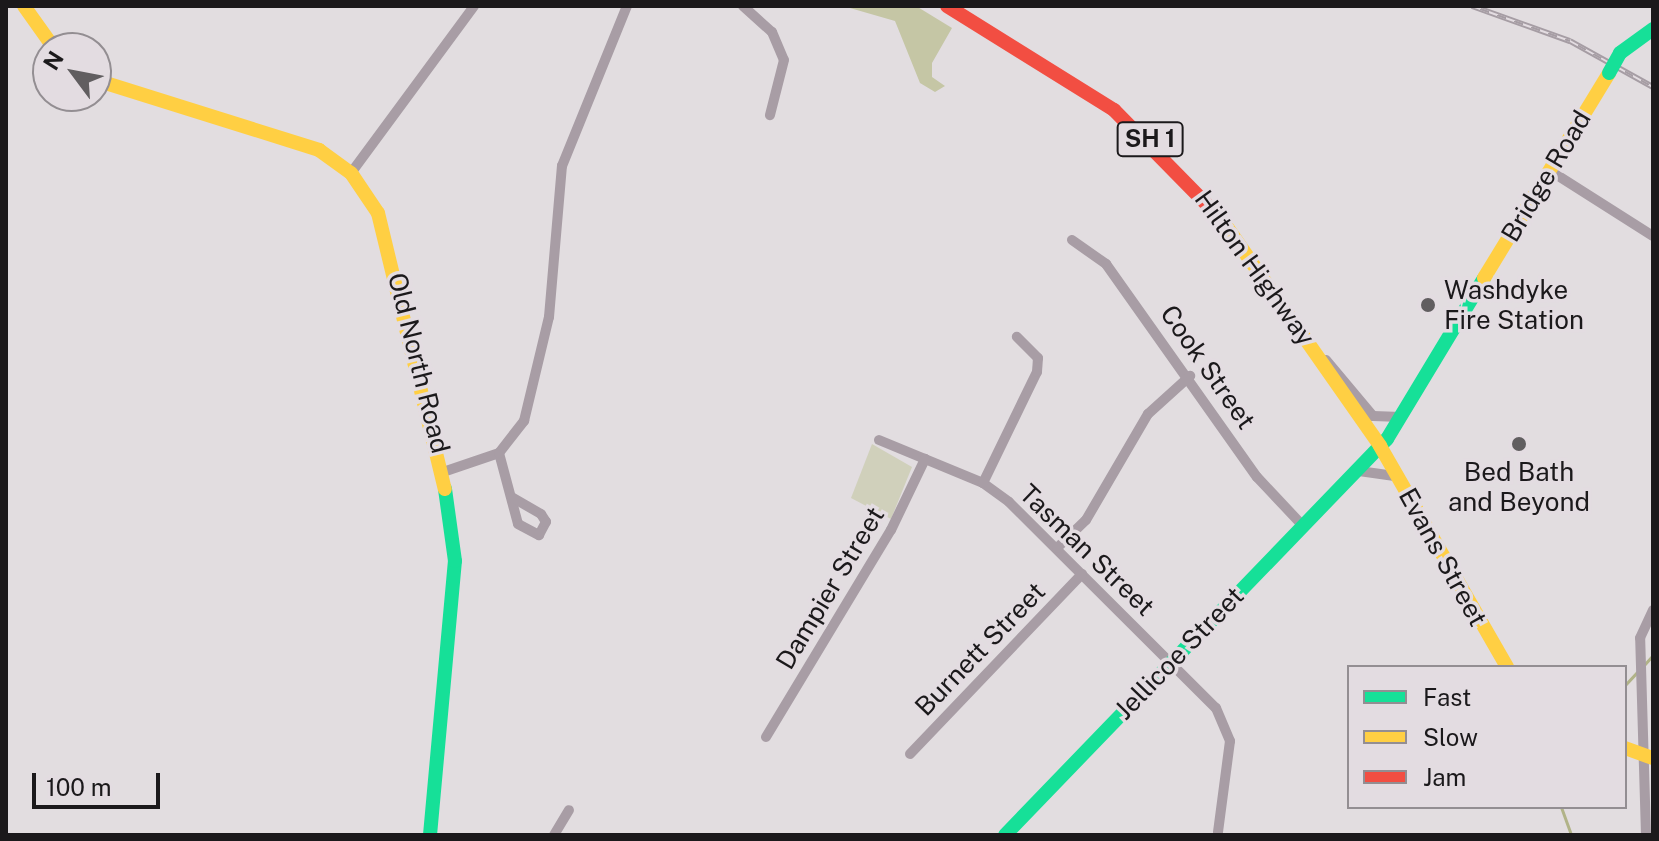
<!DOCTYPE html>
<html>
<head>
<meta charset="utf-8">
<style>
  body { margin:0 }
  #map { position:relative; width:1659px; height:841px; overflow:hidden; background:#e2dde0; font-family:"Public Sans",sans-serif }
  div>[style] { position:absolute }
  .green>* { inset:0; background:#d0d0bb }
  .forest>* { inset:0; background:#c5c6a5 }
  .stream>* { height:3px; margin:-1.5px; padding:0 1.5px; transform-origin:1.5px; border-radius:1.5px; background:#b1b388 }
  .street>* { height:10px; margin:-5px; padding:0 5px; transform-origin:5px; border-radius:5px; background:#a89da5 }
  .fast>* { height:14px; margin:-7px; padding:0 7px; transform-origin:7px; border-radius:7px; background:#16e098 }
  .slow>* { height:14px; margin:-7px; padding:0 7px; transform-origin:7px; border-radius:7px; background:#ffcf43 }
  .jam>* { height:14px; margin:-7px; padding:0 7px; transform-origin:7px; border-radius:7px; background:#f24e42 }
  .rail>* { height:6px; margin-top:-3px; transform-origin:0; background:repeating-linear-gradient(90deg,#e3dce1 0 9px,#a69da4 0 18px); box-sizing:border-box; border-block:2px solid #a69da4 }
  .fast-bridge>* { height:14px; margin:-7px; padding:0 7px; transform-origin:7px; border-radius:7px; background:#16e098 }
  .dots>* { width:22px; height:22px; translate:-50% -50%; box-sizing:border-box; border:4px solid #e3dce1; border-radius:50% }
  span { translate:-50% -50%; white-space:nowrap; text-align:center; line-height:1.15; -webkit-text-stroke:7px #e3dce1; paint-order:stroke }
  .shield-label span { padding:2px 6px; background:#e3dce1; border:2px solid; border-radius:6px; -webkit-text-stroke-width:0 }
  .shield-label { font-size:24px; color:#1b191b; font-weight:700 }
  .street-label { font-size:26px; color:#1b191b }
  .poi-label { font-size:26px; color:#1b191b }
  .left { translate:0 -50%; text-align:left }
  .frame { position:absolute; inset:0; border:8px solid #1b191b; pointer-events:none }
  .legend { position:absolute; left:1347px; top:665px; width:280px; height:144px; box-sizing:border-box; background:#e3dce1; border:2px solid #938e92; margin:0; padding:10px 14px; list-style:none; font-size:24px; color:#1b191b }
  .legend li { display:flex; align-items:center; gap:16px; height:40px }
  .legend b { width:40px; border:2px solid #938e92 }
  .north { position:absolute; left:32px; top:32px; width:80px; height:80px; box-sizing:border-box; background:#e3dce1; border:2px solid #938e92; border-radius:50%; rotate:302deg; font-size:22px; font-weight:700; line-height:32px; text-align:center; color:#1b191b }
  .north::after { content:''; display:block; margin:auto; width:28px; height:36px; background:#615e60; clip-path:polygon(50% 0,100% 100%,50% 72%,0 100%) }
  .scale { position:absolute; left:32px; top:773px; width:128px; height:36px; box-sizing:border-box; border:4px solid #1b191b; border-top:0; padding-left:10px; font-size:24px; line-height:28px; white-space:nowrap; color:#1b191b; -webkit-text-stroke:6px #e3dce1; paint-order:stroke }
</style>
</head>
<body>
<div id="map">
  <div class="green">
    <div style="clip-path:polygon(872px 444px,912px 467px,891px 519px,851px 498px)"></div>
  </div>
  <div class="forest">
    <div style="clip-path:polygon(843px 6px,916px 6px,952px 28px,932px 63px,932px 77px,945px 86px,935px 92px,920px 83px,895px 21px)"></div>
  </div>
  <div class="stream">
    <div style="left:1644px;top:665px;width:13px;rotate:-48deg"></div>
    <div style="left:1625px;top:685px;width:21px;rotate:-47deg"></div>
    <div style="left:1561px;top:807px;width:30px;rotate:70deg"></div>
  </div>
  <div class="street">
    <div style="left:743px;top:6px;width:39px;rotate:42deg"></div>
    <div style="left:772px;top:32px;width:30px;rotate:67deg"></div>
    <div style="left:784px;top:60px;width:57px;rotate:104.3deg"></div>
    <div style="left:1549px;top:170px;width:123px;rotate:32.4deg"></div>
    <div style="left:351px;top:173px;width:207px;rotate:-53.6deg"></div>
    <div style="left:1072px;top:240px;width:42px;rotate:35.2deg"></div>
    <div style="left:1106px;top:264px;width:261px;rotate:54.7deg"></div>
    <div style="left:1257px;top:477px;width:66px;rotate:46.8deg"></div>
    <div style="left:1326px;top:360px;width:73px;rotate:50deg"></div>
    <div style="left:1373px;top:416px;width:28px;rotate:2deg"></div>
    <div style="left:879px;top:440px;width:113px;rotate:22.5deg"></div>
    <div style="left:983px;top:483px;width:32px;rotate:36deg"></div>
    <div style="left:1009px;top:502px;width:292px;rotate:44.9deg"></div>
    <div style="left:1216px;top:708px;width:36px;rotate:67deg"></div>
    <div style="left:1230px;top:741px;width:92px;rotate:97.5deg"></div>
    <div style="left:499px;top:453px;width:73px;rotate:75deg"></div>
    <div style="left:518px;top:524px;width:24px;rotate:28deg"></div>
    <div style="left:539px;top:535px;width:15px;rotate:-62deg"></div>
    <div style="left:546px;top:522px;width:9px;rotate:-122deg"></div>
    <div style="left:541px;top:514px;width:34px;rotate:-150deg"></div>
    <div style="left:446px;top:471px;width:56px;rotate:-18.8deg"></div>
    <div style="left:499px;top:453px;width:41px;rotate:-52deg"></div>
    <div style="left:524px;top:421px;width:107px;rotate:-76.5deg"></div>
    <div style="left:549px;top:317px;width:152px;rotate:-85.1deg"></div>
    <div style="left:562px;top:166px;width:173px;rotate:-67.9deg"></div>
    <div style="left:1359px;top:471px;width:34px;rotate:8deg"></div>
    <div style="left:983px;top:483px;width:123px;rotate:-64.1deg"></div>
    <div style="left:1037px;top:372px;width:14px;rotate:-86deg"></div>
    <div style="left:1038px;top:358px;width:30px;rotate:-135deg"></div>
    <div style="left:1057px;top:548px;width:40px;rotate:-44deg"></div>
    <div style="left:1086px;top:520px;width:123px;rotate:-59.7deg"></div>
    <div style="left:1148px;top:414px;width:57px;rotate:-42.1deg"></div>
    <div style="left:766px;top:737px;width:242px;rotate:-58.9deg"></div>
    <div style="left:891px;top:530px;width:79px;rotate:-64.4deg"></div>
    <div style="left:910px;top:754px;width:249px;rotate:-46.3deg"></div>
    <div style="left:554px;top:835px;width:29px;rotate:-59deg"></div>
    <div style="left:1646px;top:835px;width:197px;rotate:-91.7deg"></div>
    <div style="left:1640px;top:638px;width:31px;rotate:-65deg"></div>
  </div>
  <div class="fast">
    <div style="left:1620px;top:53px;width:41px;rotate:-36deg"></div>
    <div style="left:430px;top:835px;width:275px;rotate:-84.8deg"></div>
    <div style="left:455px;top:561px;width:73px;rotate:-97.9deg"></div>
    <div style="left:1005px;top:835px;width:550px;rotate:-46.03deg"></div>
    <div style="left:1387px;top:439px;width:188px;rotate:-58.9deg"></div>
  </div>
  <div class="slow">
    <div style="left:24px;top:6px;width:52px;rotate:54.5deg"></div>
    <div style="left:96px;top:80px;width:234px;rotate:17.4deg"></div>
    <div style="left:319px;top:150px;width:39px;rotate:36deg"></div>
    <div style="left:351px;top:173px;width:48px;rotate:56deg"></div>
    <div style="left:378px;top:213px;width:284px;rotate:76.4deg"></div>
    <div style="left:1222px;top:220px;width:276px;rotate:55deg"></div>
    <div style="left:1380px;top:446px;width:255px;rotate:60.1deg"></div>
    <div style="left:1484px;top:278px;width:240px;rotate:-58.6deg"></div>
    <div style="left:1625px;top:748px;width:30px;rotate:20deg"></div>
  </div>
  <div class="jam">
    <div style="left:947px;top:6px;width:197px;rotate:31.9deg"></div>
    <div style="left:1114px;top:110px;width:154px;rotate:45.5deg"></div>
  </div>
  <div class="rail">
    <div style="left:1472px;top:6px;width:104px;rotate:19.7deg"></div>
    <div style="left:1570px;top:41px;width:95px;rotate:29deg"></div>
  </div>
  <div class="fast-bridge">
    <div style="left:1609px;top:73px;width:23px;rotate:-61deg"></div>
  </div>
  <div class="dots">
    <div style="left:1428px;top:305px;background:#615e60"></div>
    <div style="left:1519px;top:444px;background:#615e60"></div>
  </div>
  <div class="shield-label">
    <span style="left:1150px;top:139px">SH 1</span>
  </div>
  <div class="street-label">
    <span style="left:1546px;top:176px;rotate:-59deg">Bridge Road</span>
    <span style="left:1255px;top:268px;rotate:54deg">Hilton Highway</span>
    <span style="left:419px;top:363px;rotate:76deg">Old North Road</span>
    <span style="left:1208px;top:367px;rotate:55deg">Cook Street</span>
    <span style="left:1087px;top:550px;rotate:44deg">Tasman Street</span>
    <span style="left:1443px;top:557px;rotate:61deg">Evans Street</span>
    <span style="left:830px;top:588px;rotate:-59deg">Dampier Street</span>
    <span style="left:980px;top:649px;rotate:-46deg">Burnett Street</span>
    <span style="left:1179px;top:653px;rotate:-46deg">Jellicoe Street</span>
  </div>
  <div class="poi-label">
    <span class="left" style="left:1444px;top:305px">Washdyke<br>Fire Station</span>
    <span style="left:1519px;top:487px">Bed Bath<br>and Beyond</span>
  </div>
  <div class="frame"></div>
  <ul class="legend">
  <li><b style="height:10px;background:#16e098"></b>Fast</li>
  <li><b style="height:10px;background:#ffcf43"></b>Slow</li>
  <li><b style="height:10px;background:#f24e42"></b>Jam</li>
  </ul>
  <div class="north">N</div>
  <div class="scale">100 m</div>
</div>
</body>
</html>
